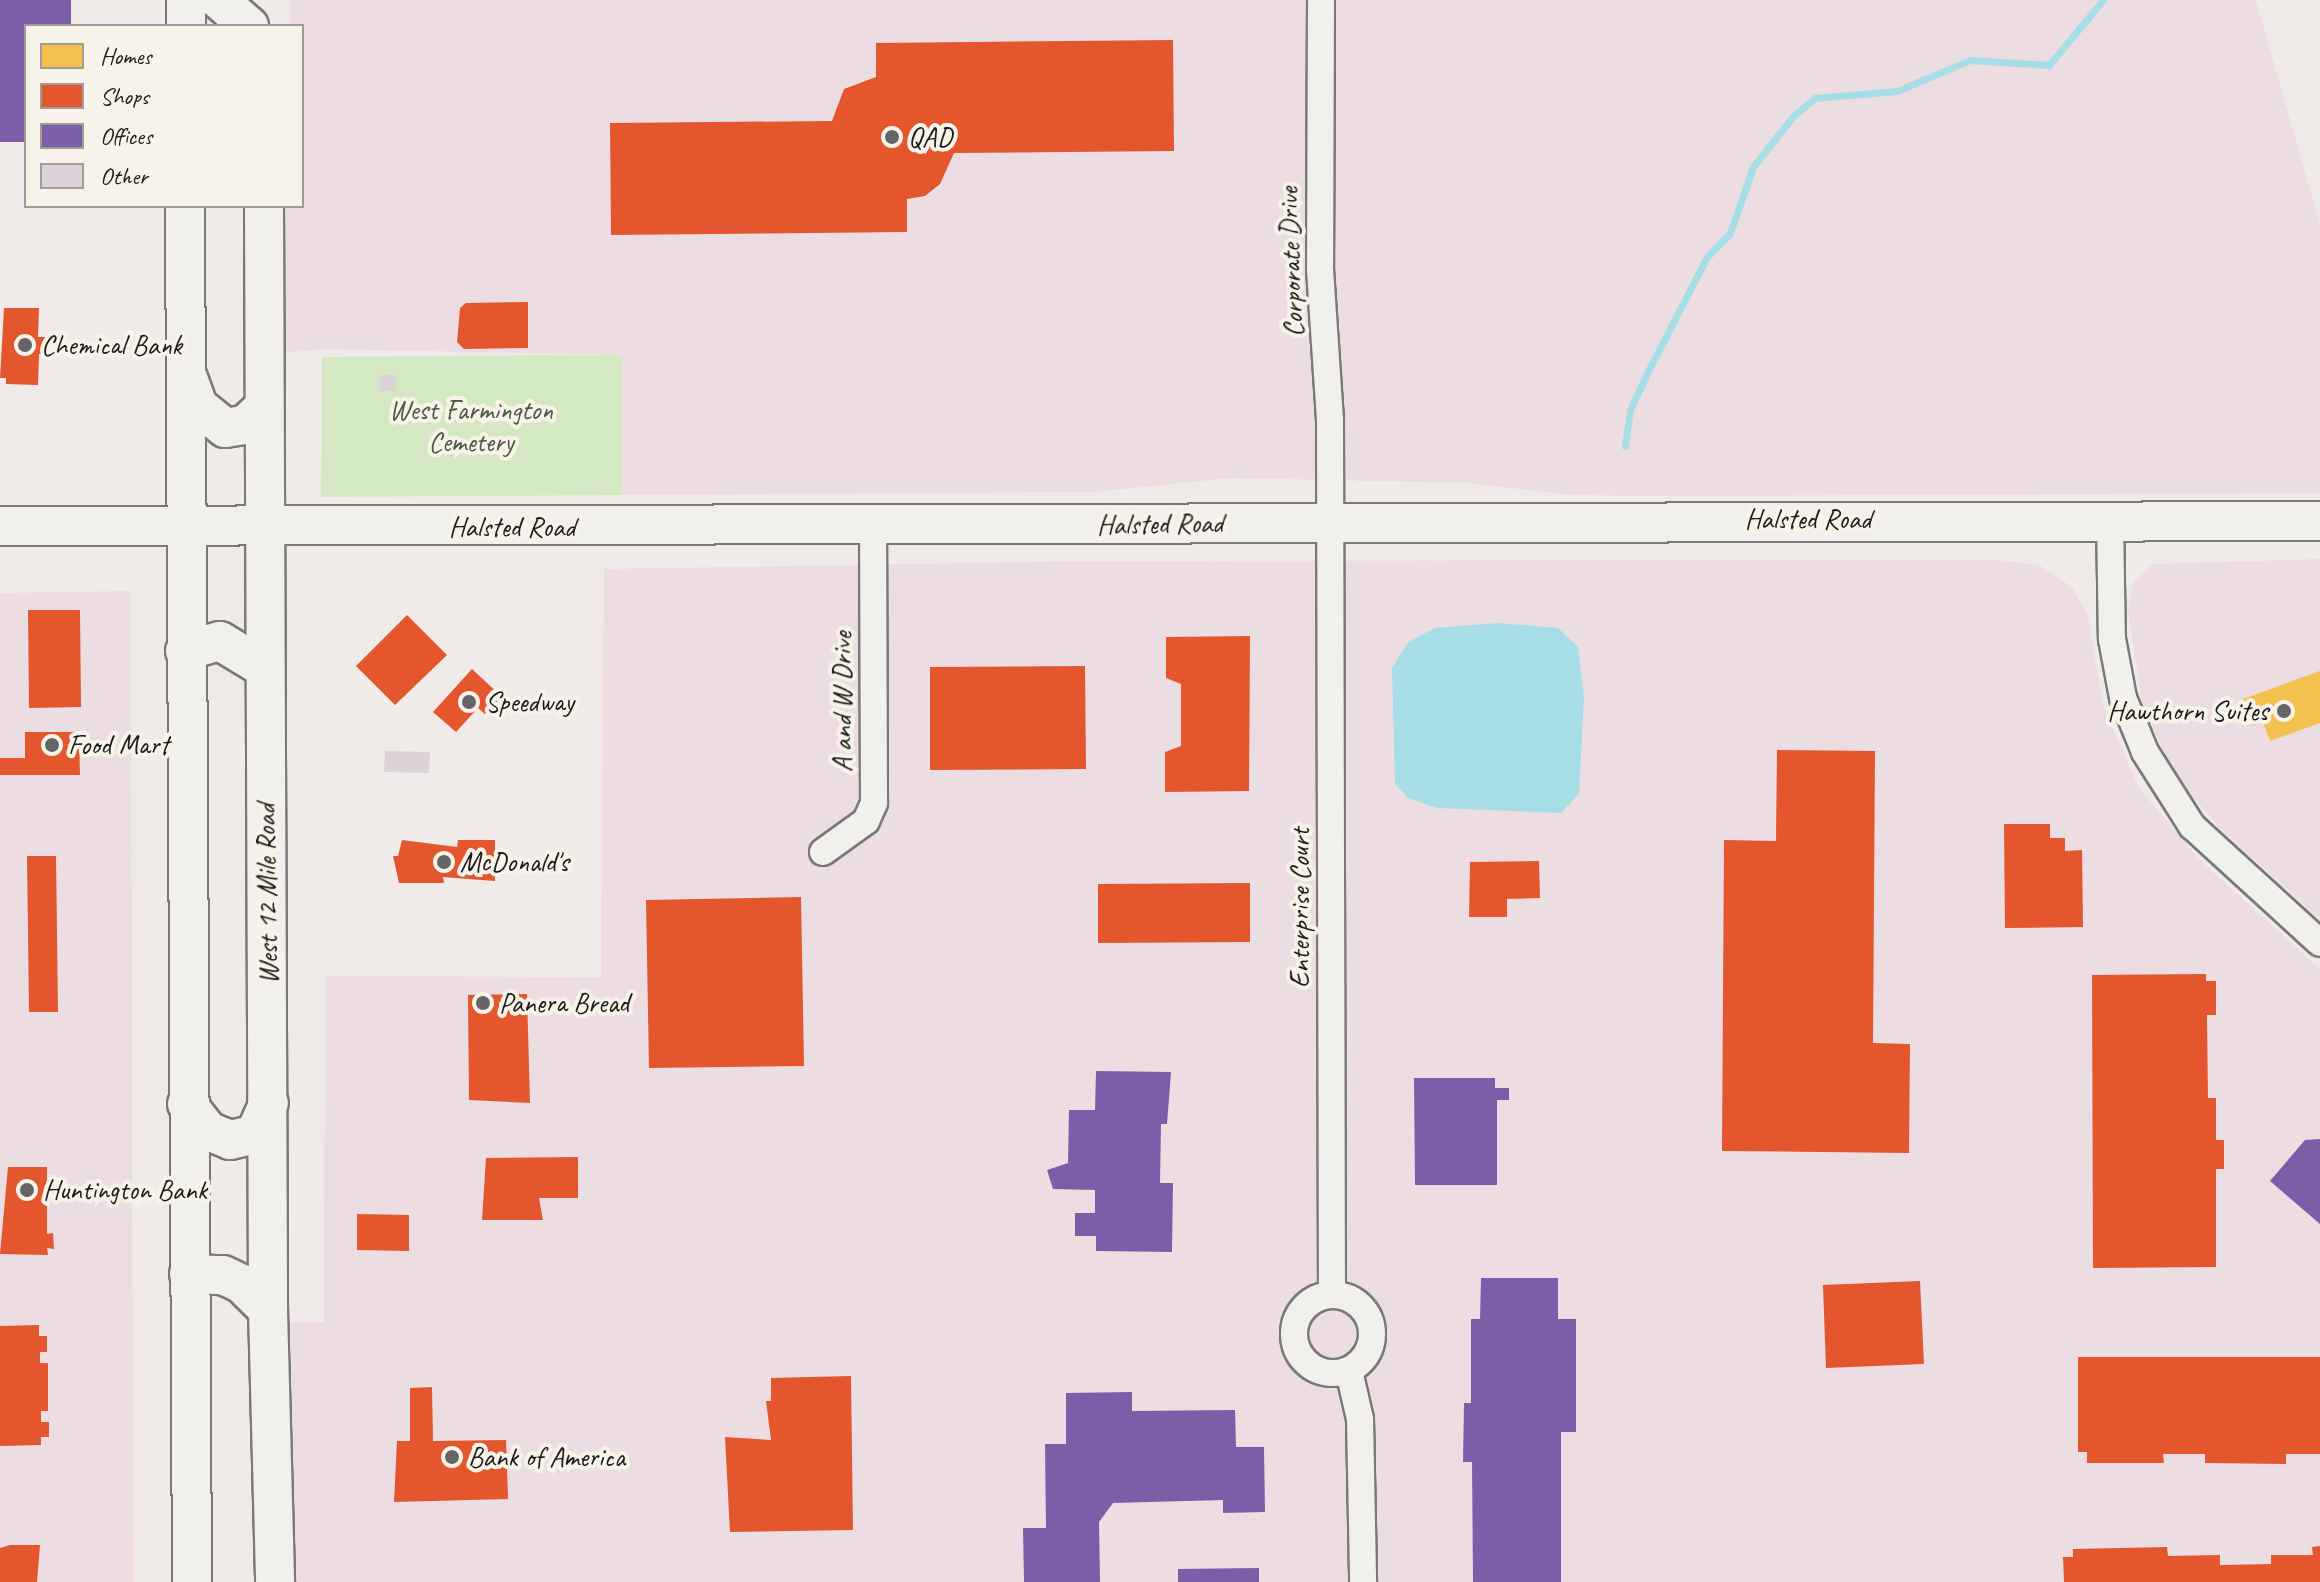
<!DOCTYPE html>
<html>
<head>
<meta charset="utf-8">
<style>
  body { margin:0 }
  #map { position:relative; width:2320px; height:1582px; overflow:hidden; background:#f0eae9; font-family:Caveat,sans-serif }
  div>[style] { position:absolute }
  .built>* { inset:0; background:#ebdde2 }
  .green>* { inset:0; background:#d3e8c3 }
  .water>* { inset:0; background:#a7dee5 }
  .homes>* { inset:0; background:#f2c14e }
  .shops>* { inset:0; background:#e4572e }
  .offices>* { inset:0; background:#7b5ea7 }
  .stream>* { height:7px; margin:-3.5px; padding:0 3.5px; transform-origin:3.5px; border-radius:3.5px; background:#a7dee5 }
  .building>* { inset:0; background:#dcd2d8 }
  .roads { filter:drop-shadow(2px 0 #7b7978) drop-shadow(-2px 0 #7b7978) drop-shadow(0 2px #7b7978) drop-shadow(0 -2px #7b7978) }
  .street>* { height:26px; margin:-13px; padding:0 13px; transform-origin:13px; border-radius:13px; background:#f2f0ec }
  .street>.ring { margin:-13px; padding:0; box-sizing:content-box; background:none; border:26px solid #f2f0ec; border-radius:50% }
  .secondary>* { height:38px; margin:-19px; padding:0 19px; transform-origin:19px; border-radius:19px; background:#f2f0ec }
  .dots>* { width:22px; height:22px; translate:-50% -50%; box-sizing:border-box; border:4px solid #f7f3e8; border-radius:50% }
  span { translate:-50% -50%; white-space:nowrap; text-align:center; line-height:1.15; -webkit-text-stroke:8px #f7f3e8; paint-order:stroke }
  .poi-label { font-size:28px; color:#1c1c1c }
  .left { translate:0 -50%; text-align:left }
  .right { translate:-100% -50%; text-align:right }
  .street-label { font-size:28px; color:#1c1c1c }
  .park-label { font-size:28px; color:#4c5945 }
  .legend { position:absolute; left:24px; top:24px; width:280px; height:184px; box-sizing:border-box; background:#f7f3e8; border:2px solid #9f9d96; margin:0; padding:10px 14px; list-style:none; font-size:24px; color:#1c1c1c }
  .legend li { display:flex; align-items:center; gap:16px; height:40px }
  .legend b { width:40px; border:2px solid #9f9d96 }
</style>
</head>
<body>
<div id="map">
  <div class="built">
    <div style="clip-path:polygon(290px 0,2256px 0,2320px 225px,2320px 493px,1667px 496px,1571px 495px,1470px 483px,1231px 478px,1093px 492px,622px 495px,622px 355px,322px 349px,273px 354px,276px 206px,302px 206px,302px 26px,290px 26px)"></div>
    <div style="clip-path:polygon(2320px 559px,2320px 919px,2224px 832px,2175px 777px,2142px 703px,2128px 609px,2134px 581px,2153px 564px)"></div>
    <div style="clip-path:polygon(1997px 560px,2039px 565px,2072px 587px,2088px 616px,2103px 705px,2139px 788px,2202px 862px,2320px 969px,2320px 1582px,296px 1582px,280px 1323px,324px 1322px,325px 976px,601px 977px,604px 569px,1092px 561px)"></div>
    <div style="clip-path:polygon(131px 591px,133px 1582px,0 1582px,0 593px)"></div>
  </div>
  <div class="green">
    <div style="clip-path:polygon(622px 355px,622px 495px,321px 497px,322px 357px)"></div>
  </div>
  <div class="water">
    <div style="clip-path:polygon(1499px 623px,1558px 628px,1578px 647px,1584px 697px,1579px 794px,1561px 813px,1437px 808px,1408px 798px,1395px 784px,1392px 668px,1408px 642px,1435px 628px)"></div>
  </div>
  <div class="homes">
    <div style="clip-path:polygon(2320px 671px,2320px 723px,2270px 741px,2263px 722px,2253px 726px,2243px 699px)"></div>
  </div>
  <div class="shops">
    <div style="clip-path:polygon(1173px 40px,1174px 151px,954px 153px,940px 184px,925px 196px,907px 199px,907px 232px,611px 235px,610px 123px,832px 121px,844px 89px,876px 77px,876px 43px)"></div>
    <div style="clip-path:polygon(528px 302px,528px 348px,464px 349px,457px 342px,460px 308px,466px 303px)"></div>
    <div style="clip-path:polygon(4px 308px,39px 308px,38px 337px,49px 337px,49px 354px,39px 354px,38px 385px,6px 384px,6px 378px,0 378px)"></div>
    <div style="clip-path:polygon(28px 610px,80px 610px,81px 707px,29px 708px)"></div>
    <div style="clip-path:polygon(407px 615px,447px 655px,395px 705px,356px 666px)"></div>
    <div style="clip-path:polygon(1250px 636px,1249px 791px,1165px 792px,1165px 752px,1181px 746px,1181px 684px,1166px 678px,1166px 637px)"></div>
    <div style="clip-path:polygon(1085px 666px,1086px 769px,930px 770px,930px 667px)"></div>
    <div style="clip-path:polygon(472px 669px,502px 697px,485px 714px,478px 708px,456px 732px,433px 712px)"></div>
    <div style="clip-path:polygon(25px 732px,79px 732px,80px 775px,0 775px,0 758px,25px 758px)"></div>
    <div style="clip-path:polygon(1777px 750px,1875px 751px,1873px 1043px,1910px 1044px,1909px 1153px,1722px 1151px,1724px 840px,1776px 841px)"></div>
    <div style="clip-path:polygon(2004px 824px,2050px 824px,2050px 838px,2065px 838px,2065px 851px,2082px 850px,2083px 927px,2005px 928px)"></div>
    <div style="clip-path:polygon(402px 840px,457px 847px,458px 840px,495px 840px,495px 881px,443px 877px,444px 883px,399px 883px,393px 856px,398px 856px)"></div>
    <div style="clip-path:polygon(27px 856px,56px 856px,58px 1012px,29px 1012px)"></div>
    <div style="clip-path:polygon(1539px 861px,1540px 898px,1507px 899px,1507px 917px,1469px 917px,1470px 862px)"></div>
    <div style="clip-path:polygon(1250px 883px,1250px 942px,1098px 943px,1098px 884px)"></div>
    <div style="clip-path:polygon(801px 897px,804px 1066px,649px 1068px,646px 900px)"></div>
    <div style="clip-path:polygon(2206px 974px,2206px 981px,2216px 981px,2216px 1015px,2207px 1015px,2208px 1098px,2216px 1098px,2216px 1140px,2224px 1140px,2224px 1169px,2216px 1169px,2216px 1267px,2093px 1268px,2092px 975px)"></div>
    <div style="clip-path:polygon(527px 994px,530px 1103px,469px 1100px,468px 995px)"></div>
    <div style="clip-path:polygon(578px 1157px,578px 1198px,539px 1198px,543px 1220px,482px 1220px,486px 1158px)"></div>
    <div style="clip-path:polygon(8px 1167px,47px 1167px,47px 1234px,53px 1233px,54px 1249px,47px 1248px,48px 1255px,0 1254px)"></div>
    <div style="clip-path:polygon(357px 1214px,409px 1215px,409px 1251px,357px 1250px)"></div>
    <div style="clip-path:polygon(1920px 1281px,1924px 1364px,1826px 1368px,1823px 1285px)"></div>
    <div style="clip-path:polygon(39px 1325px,39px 1336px,47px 1336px,47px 1352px,40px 1352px,40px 1363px,48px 1363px,48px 1411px,41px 1411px,41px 1422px,49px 1422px,49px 1437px,41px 1437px,41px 1445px,0 1446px,0 1326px)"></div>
    <div style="clip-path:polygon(2078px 1357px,2320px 1357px,2320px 1454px,2286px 1454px,2286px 1464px,2205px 1463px,2205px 1454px,2163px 1454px,2164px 1463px,2087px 1463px,2087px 1452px,2078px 1452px)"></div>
    <div style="clip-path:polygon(851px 1376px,853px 1530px,730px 1532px,725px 1437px,771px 1440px,766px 1401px,771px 1401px,771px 1378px)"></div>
    <div style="clip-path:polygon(432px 1387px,433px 1441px,506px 1440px,508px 1499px,394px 1502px,397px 1441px,410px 1441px,410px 1388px)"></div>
    <div style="clip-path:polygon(10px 1545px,40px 1545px,37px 1582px,0 1582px,0 1548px)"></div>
    <div style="clip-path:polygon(2320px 1546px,2320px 1582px,2064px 1582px,2063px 1557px,2073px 1557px,2073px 1549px,2167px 1547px,2168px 1556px,2220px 1555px,2220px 1565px,2271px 1564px,2271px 1555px,2313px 1555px,2312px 1547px)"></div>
  </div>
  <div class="offices">
    <div style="clip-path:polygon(0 0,71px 0,71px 26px,26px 26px,26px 142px,0 142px)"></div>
    <div style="clip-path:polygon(1096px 1071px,1171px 1072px,1167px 1124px,1161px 1124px,1160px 1183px,1173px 1183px,1172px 1252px,1096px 1251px,1096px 1236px,1075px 1236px,1075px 1213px,1095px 1213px,1095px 1190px,1053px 1189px,1047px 1170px,1068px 1163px,1069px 1110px,1095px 1110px)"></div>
    <div style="clip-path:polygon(1414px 1078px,1495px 1078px,1495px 1088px,1509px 1088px,1509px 1100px,1497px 1100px,1497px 1185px,1415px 1185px)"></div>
    <div style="clip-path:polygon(2320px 1139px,2320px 1224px,2270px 1181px,2305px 1140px)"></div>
    <div style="clip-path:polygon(1481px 1278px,1558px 1278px,1558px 1319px,1576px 1319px,1576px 1432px,1561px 1432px,1561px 1582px,1473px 1582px,1472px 1462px,1463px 1462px,1464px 1403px,1471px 1403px,1471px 1319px,1480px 1319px)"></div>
    <div style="clip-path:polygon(1132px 1392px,1132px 1411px,1235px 1410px,1236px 1447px,1264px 1447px,1265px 1512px,1223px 1513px,1223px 1500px,1113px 1503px,1099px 1522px,1100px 1582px,1024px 1582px,1023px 1528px,1046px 1528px,1045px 1444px,1066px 1444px,1066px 1393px)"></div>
    <div style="clip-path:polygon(1259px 1568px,1259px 1582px,1178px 1582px,1178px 1569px)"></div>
  </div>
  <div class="stream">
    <div style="left:1625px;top:446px;width:36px;rotate:-82deg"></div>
    <div style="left:1630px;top:410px;width:38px;rotate:-65deg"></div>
    <div style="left:1646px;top:375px;width:133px;rotate:-62.7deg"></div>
    <div style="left:1707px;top:257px;width:33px;rotate:-46deg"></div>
    <div style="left:1730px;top:233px;width:70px;rotate:-70.8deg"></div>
    <div style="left:1753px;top:167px;width:66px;rotate:-51.7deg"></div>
    <div style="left:1794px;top:115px;width:27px;rotate:-39deg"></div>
    <div style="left:1815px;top:98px;width:82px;rotate:-4.9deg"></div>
    <div style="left:1897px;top:91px;width:79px;rotate:-23deg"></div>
    <div style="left:1970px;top:60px;width:79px;rotate:3.6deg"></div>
    <div style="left:2049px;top:65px;width:85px;rotate:-50.3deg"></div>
  </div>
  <div class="building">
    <div style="clip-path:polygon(381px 375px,396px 375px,395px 391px,380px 391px)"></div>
    <div style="clip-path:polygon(385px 751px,430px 752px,429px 773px,384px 772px)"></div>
  </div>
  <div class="roads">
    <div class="street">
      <div style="left:1321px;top:0;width:269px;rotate:90.2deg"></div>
      <div style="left:1320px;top:269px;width:152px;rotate:86.2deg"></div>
      <div style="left:1330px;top:421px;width:874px;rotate:89.87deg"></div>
      <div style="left:2110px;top:518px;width:121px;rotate:89.1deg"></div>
      <div style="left:2112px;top:639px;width:60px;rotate:79.4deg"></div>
      <div style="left:2123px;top:698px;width:58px;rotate:67.8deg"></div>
      <div style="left:2145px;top:752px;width:88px;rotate:57.6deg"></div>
      <div style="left:2192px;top:826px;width:173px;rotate:42.4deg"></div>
      <div style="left:823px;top:852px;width:53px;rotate:-35.8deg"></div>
      <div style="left:866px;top:821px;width:20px;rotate:-66deg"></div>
      <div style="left:874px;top:803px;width:276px;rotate:-90.2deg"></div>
      <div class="ring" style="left:1294px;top:1295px;width:52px;height:52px"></div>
      <div style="left:1349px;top:1371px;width:49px;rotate:77.1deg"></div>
      <div style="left:1360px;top:1419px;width:163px;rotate:88.9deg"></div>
    </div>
    <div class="secondary">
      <div style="left:219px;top:0;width:40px;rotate:41deg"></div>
      <div style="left:186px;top:26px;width:26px;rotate:-90deg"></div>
      <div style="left:185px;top:206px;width:1376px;rotate:89.71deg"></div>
      <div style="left:264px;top:206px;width:1104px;rotate:89.79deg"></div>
      <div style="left:268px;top:1310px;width:272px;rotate:88.5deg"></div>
      <div style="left:188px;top:378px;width:30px;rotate:70deg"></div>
      <div style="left:198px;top:406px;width:35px;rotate:39deg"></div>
      <div style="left:225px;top:428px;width:20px;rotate:-9deg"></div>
      <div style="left:245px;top:425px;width:25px;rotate:-43deg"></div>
      <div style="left:0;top:526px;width:2320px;rotate:-0.12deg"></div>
      <div style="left:185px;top:651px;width:36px;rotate:-16deg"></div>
      <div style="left:220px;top:641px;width:52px;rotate:31.5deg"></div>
      <div style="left:187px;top:1104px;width:34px;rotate:52deg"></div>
      <div style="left:208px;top:1131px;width:24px;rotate:22deg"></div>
      <div style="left:230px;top:1140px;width:26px;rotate:-13deg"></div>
      <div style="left:255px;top:1134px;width:34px;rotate:-66deg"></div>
      <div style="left:189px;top:1274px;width:34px;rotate:2deg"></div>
      <div style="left:223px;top:1275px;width:21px;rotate:25deg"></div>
      <div style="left:242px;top:1284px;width:37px;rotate:45deg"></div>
    </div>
  </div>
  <div class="dots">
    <div style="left:892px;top:137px;background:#666464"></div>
    <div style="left:25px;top:345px;background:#666464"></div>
    <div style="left:469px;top:702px;background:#666464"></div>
    <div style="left:2284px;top:711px;background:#666464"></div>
    <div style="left:52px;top:745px;background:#666464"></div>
    <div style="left:444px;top:862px;background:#666464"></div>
    <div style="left:483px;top:1003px;background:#666464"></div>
    <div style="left:27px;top:1190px;background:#666464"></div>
    <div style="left:452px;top:1457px;background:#666464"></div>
  </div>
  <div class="poi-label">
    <span class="left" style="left:908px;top:137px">QAD</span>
    <span class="left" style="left:41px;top:345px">Chemical Bank</span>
    <span class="left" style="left:485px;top:702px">Speedway</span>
    <span class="right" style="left:2268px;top:711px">Hawthorn Suites</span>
    <span class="left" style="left:68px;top:745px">Food Mart</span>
    <span class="left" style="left:460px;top:862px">McDonald's</span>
    <span class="left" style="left:499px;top:1003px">Panera Bread</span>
    <span class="left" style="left:43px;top:1190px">Huntington Bank</span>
    <span class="left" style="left:468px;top:1457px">Bank of America</span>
  </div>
  <div class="street-label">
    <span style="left:1291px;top:262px;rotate:-92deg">Corporate Drive</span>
    <span style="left:1808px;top:519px">Halsted Road</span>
    <span style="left:1160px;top:524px;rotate:-1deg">Halsted Road</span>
    <span style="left:512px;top:527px">Halsted Road</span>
    <span style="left:842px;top:702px;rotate:-90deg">A and W Drive</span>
    <span style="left:267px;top:894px;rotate:-91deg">West 12 Mile Road</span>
    <span style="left:1300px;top:908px;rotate:-90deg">Enterprise Court</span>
  </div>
  <div class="park-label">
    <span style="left:471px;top:426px">West Farmington<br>Cemetery</span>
  </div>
  <ul class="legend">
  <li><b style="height:22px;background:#f2c14e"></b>Homes</li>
  <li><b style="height:22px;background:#e4572e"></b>Shops</li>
  <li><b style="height:22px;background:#7b5ea7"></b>Offices</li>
  <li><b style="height:22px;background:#dcd2d8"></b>Other</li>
  </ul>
</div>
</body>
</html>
